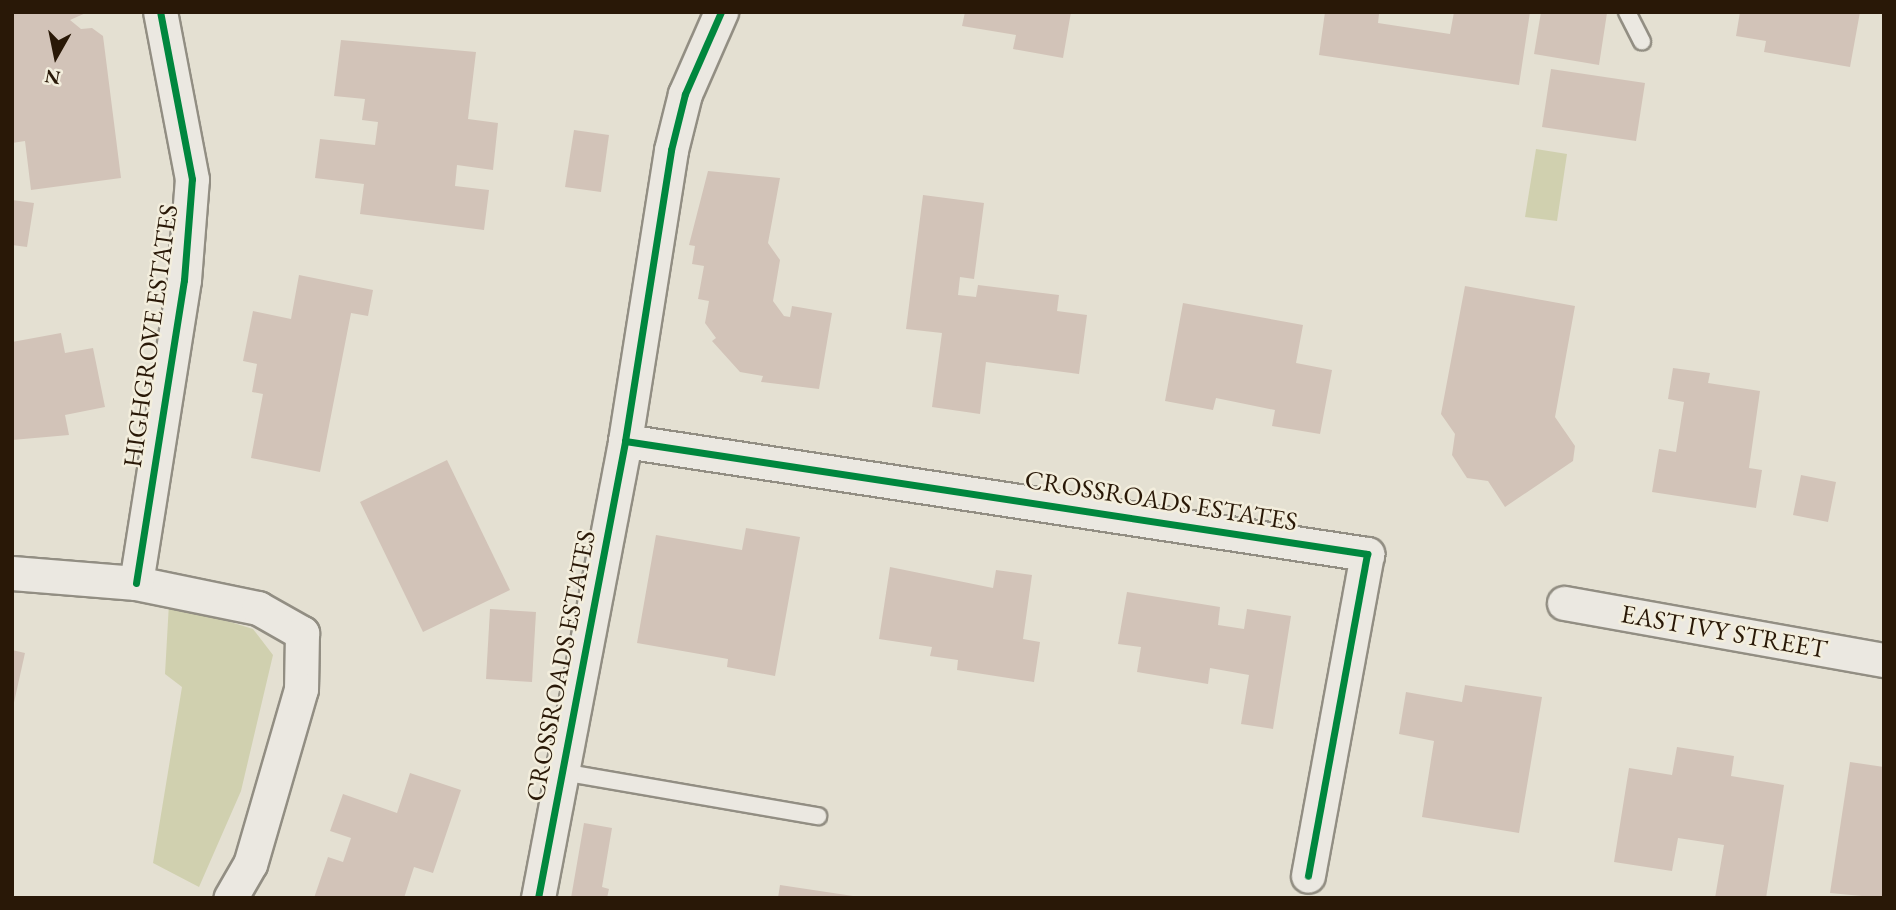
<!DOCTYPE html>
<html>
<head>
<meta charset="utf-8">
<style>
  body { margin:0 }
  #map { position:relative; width:1896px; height:910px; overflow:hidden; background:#e4e0d2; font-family:"EB Garamond",serif }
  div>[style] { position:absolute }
  .green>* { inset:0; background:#d0d0af }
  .building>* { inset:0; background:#d2c3b8 }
  .roads { filter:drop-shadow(2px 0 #928e83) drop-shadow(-2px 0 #928e83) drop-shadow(0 2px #928e83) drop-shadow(0 -2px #928e83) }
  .service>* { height:16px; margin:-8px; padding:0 8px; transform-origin:8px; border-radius:8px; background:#ebe8e1 }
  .minor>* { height:33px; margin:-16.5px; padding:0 16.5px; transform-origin:16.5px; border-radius:16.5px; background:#ebe8e1 }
  .cycleway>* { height:7px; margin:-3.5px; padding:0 3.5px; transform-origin:3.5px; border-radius:3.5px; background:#00873e }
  span { translate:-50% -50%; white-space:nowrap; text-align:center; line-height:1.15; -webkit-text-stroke:5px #f3eedd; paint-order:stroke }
  .street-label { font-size:26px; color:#291807 }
  .frame { position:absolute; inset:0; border:14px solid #291807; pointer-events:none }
  .north { position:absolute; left:21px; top:21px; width:70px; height:70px; -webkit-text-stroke:5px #f3eedd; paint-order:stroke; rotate:189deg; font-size:19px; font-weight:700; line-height:28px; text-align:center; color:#291807 }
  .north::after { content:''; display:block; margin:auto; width:24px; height:32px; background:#291807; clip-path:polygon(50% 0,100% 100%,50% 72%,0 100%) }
</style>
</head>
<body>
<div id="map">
  <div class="green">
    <div style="clip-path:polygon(1536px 149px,1567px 154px,1557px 221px,1525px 217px)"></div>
    <div style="clip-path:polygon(169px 603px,253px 629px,273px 655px,241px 791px,199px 887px,153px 863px,182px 687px,165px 674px)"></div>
  </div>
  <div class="building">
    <div style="clip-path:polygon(12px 12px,88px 12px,70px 20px,81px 29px,92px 28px,103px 36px,121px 178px,31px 190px,25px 141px,12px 143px)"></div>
    <div style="clip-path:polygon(965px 12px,1071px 12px,1063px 58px,1013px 49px,1016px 35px,962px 26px)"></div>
    <div style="clip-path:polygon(1325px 12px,1379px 14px,1378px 23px,1450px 34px,1454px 12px,1530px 12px,1519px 85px,1319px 55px)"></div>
    <div style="clip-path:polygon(1541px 12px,1607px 13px,1599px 65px,1534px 54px)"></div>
    <div style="clip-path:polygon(1740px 12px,1860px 12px,1850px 67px,1764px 52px,1766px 41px,1736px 36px)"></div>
    <div style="clip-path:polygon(341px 40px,476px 52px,468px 119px,498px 123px,493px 170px,457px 165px,455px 186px,489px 190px,484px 230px,360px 214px,364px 184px,315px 178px,320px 139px,375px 145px,378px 122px,362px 120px,365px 99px,334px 96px)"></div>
    <div style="clip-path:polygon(1551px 69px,1645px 83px,1636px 141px,1542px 127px)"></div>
    <div style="clip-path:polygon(574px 130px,609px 135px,601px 192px,565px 187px)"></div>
    <div style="clip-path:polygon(708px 171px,780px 178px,768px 243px,780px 260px,773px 301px,784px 316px,790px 317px,792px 306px,832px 313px,819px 389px,761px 382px,763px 376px,740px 372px,712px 341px,716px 338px,705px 323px,709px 301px,698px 299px,704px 266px,692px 264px,695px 246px,689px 245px)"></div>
    <div style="clip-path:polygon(923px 195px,984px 203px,974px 279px,960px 277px,958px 295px,976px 297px,978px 285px,1059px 295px,1057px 311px,1087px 315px,1079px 374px,986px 362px,980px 414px,932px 407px,942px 333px,906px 329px)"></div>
    <div style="clip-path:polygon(12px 200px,34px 203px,27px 247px,12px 245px)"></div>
    <div style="clip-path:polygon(299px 275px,373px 290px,368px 316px,351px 313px,320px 472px,251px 458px,263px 394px,252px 392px,257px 364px,243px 361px,253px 311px,291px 319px)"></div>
    <div style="clip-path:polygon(1465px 286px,1575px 306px,1555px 417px,1575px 446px,1573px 461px,1505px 507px,1488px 481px,1467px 478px,1452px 455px,1455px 434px,1441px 414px)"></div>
    <div style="clip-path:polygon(1183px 303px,1303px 325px,1296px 363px,1332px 370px,1320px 434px,1272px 426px,1275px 410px,1216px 398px,1213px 410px,1165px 401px)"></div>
    <div style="clip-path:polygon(61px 333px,65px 353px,93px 348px,105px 407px,65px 415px,69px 435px,12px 440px,12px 342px)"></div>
    <div style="clip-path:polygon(1673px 368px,1710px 373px,1708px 383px,1760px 391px,1749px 468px,1762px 470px,1756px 508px,1652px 492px,1659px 449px,1676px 452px,1684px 402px,1668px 399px)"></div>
    <div style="clip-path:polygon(447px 460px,510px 590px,423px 632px,360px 502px)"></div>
    <div style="clip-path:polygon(1801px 475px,1836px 482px,1828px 522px,1793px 515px)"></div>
    <div style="clip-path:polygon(746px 528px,800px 537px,775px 676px,727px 667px,728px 659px,637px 643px,656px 535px,742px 550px)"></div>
    <div style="clip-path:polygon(890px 567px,993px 588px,996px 570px,1032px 575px,1023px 639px,1040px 642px,1034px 682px,957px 670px,958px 660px,930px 656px,932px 647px,879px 639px)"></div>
    <div style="clip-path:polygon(1127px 592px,1220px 607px,1218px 625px,1244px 629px,1247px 609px,1291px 616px,1273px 729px,1241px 724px,1249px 675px,1210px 668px,1208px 684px,1137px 672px,1141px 647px,1118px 644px)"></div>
    <div style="clip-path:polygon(490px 609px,536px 612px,532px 682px,486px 679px)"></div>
    <div style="clip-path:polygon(12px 650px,25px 653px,13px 707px,12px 706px)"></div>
    <div style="clip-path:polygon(1465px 685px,1542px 697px,1519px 833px,1422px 817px,1434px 741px,1399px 734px,1406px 692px,1462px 702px)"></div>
    <div style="clip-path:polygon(1677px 747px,1734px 756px,1731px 776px,1784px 785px,1766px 898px,1715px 898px,1724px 845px,1678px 838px,1672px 871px,1614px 862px,1629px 768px,1672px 775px)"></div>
    <div style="clip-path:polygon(1850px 762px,1884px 767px,1883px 898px,1830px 893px)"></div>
    <div style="clip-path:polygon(410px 773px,461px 790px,433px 873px,414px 867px,404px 898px,314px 898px,328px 857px,343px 862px,351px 838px,330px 831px,343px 794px,397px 813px)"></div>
    <div style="clip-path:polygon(584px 823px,612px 828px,602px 887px,609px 889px,607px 898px,571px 898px)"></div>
    <div style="clip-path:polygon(780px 885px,853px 896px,853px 898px,778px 898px)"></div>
  </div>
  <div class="roads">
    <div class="service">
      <div style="left:1627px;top:12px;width:33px;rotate:63deg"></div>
      <div style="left:562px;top:772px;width:260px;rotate:9.8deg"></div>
    </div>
    <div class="minor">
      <div style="left:625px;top:441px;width:751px;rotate:8.66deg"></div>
      <div style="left:1367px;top:554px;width:327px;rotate:100.4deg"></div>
      <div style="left:12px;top:573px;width:124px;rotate:4.6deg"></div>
      <div style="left:136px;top:583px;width:125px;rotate:11.6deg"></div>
      <div style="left:258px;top:608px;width:51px;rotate:29.6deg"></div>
      <div style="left:302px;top:633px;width:56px;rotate:91deg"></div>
      <div style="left:301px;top:689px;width:182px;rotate:106.2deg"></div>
      <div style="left:250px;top:864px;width:39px;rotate:120deg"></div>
      <div style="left:136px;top:583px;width:307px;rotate:-81deg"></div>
      <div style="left:184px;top:280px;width:101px;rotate:-85.5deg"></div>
      <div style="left:192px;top:179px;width:170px;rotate:-100.8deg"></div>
      <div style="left:1564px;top:603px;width:325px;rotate:10.1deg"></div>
      <div style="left:538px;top:898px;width:465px;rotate:-79.2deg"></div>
      <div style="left:625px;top:441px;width:295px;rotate:-81deg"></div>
      <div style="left:671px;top:150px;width:58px;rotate:-76deg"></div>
      <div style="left:685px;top:94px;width:90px;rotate:-66.3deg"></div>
    </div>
  </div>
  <div class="cycleway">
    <div style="left:625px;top:441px;width:751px;rotate:8.66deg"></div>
    <div style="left:1367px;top:554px;width:327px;rotate:100.4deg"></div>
    <div style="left:136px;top:583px;width:307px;rotate:-81deg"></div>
    <div style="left:184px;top:280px;width:101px;rotate:-85.5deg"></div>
    <div style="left:192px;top:179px;width:170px;rotate:-100.8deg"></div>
    <div style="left:538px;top:898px;width:465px;rotate:-79.2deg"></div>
    <div style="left:625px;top:441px;width:295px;rotate:-81deg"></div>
    <div style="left:671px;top:150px;width:58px;rotate:-76deg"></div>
    <div style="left:685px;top:94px;width:90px;rotate:-66.3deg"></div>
  </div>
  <div class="street-label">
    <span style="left:151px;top:336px;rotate:-82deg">HIGHGROVE ESTATES</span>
    <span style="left:1161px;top:501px;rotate:9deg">CROSSROADS ESTATES</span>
    <span style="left:1724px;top:632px;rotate:10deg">EAST IVY STREET</span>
    <span style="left:561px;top:666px;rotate:-79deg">CROSSROADS ESTATES</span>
  </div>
  <div class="frame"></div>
  <div class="north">N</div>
</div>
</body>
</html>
